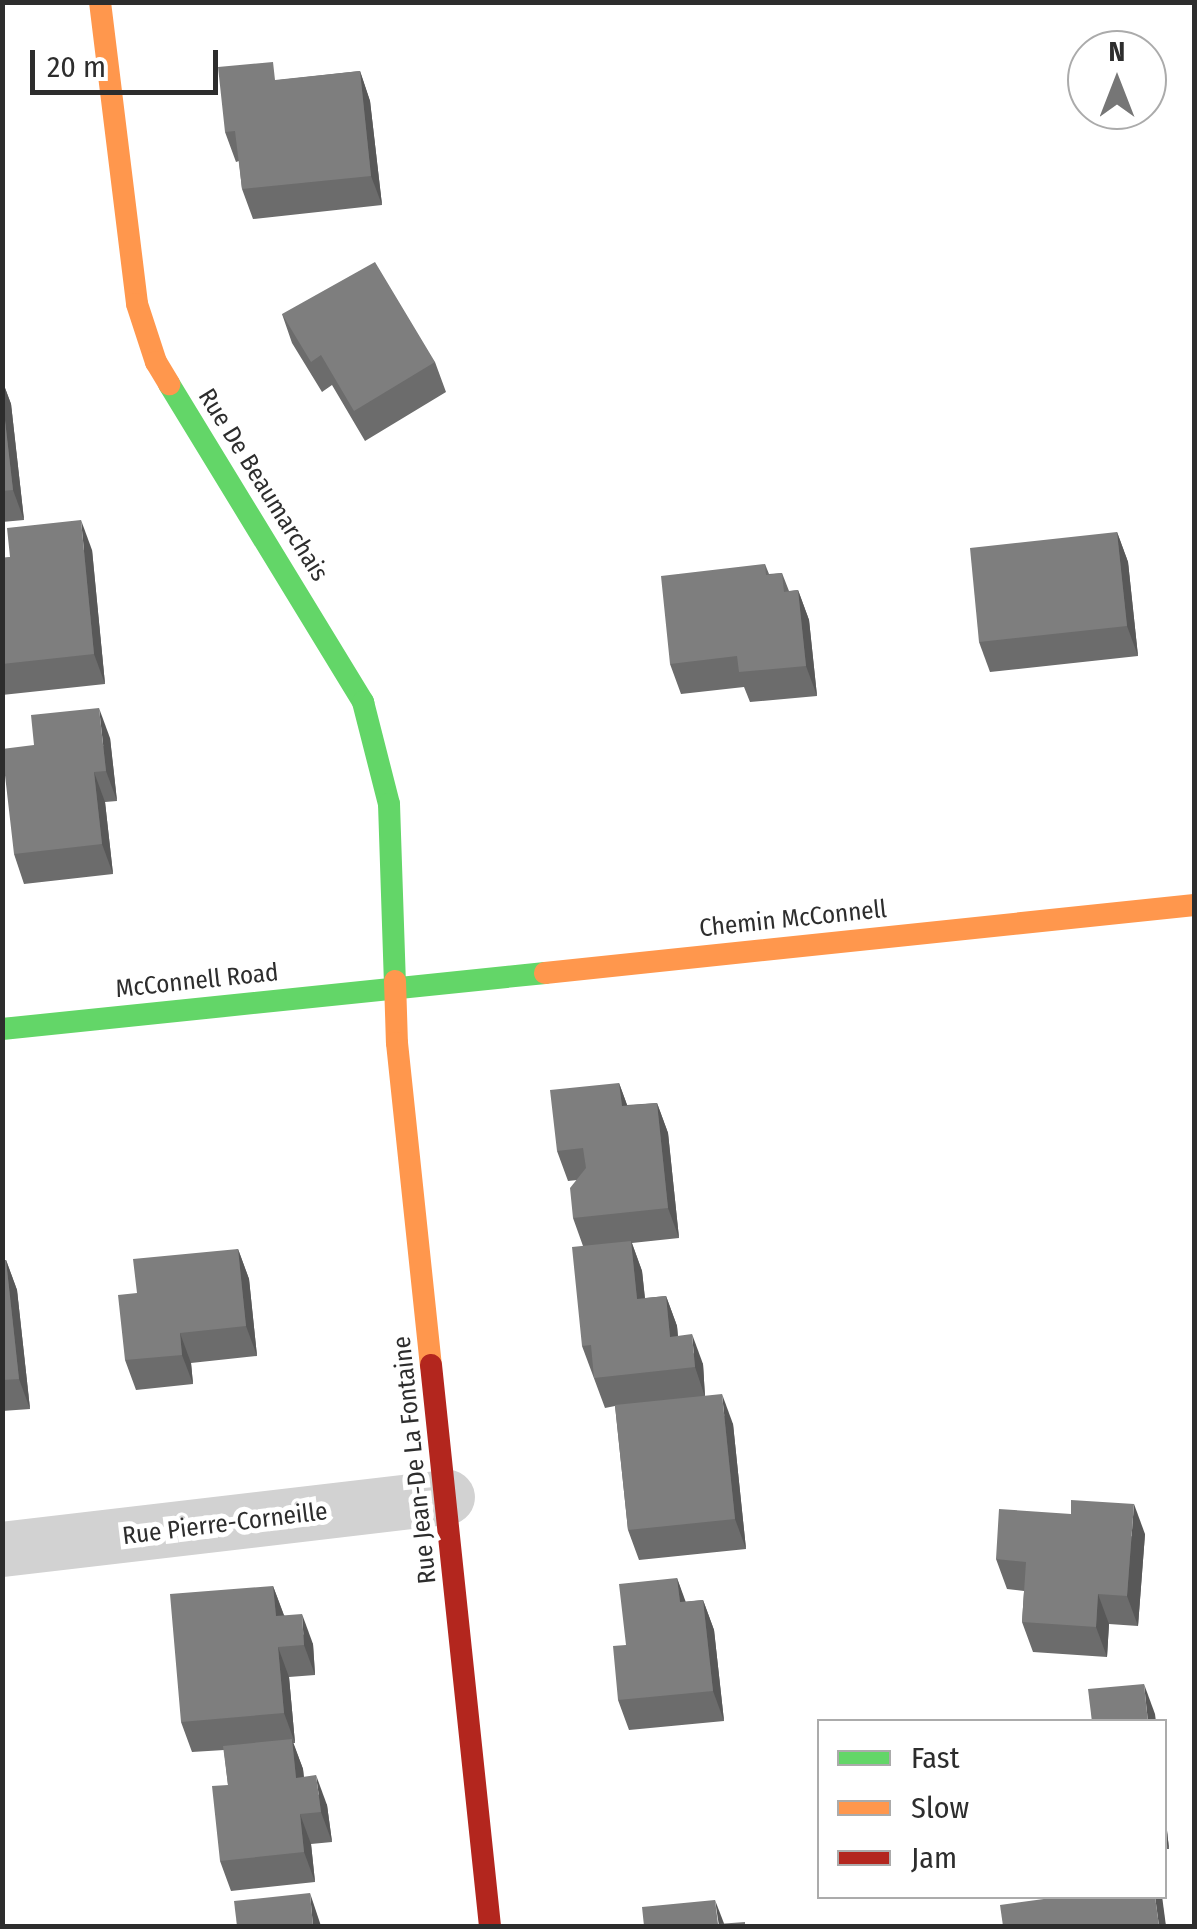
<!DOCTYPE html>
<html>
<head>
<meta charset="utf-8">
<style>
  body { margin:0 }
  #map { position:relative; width:1197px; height:1929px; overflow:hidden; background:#fff; font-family:"Fira Sans Condensed",sans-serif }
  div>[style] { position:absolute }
  .street>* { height:55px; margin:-27.5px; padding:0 27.5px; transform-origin:27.5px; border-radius:27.5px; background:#d2d2d2 }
  .fast>* { height:22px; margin:-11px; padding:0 11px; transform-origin:11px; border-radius:11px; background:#63d668 }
  .slow>* { height:22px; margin:-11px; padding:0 11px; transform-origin:11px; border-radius:11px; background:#ff974d }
  .jam>* { height:22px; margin:-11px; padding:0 11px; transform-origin:11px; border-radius:11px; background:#b3261e }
  .wall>* { inset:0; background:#6c6c6c }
  .shaded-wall>* { inset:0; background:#585858 }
  .building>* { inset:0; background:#7e7e7e }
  span { translate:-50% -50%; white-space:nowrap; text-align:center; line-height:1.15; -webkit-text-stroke:10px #fff; paint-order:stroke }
  .street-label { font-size:25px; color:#2d2d2d }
  .frame { position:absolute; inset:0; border:5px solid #2d2d2d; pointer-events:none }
  .legend { position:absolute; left:817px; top:1719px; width:350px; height:180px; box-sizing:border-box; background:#fff; border:2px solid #ababab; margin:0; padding:12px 18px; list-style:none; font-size:30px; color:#2d2d2d }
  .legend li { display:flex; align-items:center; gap:20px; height:50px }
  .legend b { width:50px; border:2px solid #ababab }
  .north { position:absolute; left:1067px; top:30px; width:100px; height:100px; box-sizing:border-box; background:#fff; border:2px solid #ababab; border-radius:50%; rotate:0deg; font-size:28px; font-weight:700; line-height:40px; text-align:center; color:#2d2d2d }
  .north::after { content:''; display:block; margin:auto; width:35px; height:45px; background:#767676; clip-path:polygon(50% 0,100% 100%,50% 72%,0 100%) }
  .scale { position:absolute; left:30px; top:50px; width:188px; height:45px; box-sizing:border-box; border:5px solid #2d2d2d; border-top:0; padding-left:12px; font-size:30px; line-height:35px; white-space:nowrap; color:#2d2d2d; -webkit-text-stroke:8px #fff; paint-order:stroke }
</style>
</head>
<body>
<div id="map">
  <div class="street">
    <div style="left:2px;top:1549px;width:448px;rotate:-6.7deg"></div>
  </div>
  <div class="fast">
    <div style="left:169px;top:384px;width:373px;rotate:58.6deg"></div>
    <div style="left:363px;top:702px;width:105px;rotate:75.7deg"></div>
    <div style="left:389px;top:804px;width:177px;rotate:88.1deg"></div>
    <div style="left:2px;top:1029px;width:546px;rotate:-5.89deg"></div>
  </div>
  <div class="slow">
    <div style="left:100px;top:2px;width:304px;rotate:83deg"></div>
    <div style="left:137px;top:304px;width:61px;rotate:71.9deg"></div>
    <div style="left:156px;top:362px;width:26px;rotate:59deg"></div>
    <div style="left:545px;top:973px;width:653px;rotate:-5.98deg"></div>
    <div style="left:395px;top:981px;width:62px;rotate:88.2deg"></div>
    <div style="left:397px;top:1043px;width:324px;rotate:84deg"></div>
  </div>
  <div class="jam">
    <div style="left:431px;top:1365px;width:564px;rotate:84deg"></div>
  </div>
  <div class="wall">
    <div style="clip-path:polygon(360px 71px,370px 101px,382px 205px,253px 219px,242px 189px,239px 161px,236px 162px,225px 132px,279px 80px)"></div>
    <div style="clip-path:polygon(282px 314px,435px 362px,446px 392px,365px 441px,332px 385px,322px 392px,292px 343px)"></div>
    <div style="clip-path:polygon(2px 380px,11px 404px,24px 520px,2px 522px)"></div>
    <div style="clip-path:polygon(1117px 532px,1128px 562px,1138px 656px,990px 672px,979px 642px)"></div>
    <div style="clip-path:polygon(92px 550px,105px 684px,2px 695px,2px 558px)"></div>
    <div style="clip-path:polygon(765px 564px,769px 574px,782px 573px,789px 591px,798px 590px,809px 620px,817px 696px,750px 702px,744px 687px,681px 694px,670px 664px)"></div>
    <div style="clip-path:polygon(110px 738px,117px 801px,105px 802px,113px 874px,24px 884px,14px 854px)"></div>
    <div style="clip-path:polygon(619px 1083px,627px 1105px,657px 1103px,668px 1133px,679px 1238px,632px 1243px,642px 1271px,645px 1298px,666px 1296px,677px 1326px,678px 1336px,703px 1364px,705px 1396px,733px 1424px,746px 1549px,639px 1560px,628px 1530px,615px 1406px,605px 1408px,582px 1346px,583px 1246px,573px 1218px,577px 1180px,568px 1181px,557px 1151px)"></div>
    <div style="clip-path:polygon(238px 1249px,249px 1279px,257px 1356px,191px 1363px,193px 1384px,136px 1390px,125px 1360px,137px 1293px)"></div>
    <div style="clip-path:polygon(6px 1260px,17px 1290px,30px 1409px,2px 1411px,2px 1261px)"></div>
    <div style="clip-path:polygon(1145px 1534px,1138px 1626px,1109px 1624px,1107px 1657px,1033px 1652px,1022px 1622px,1024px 1591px,1007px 1589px,996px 1559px)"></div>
    <div style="clip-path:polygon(677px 1578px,685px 1602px,703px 1600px,714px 1630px,724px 1721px,629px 1730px,618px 1700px,626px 1645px)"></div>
    <div style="clip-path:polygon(273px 1586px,284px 1615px,313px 1644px,315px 1675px,289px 1677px,295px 1743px,293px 1743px,303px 1769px,304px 1777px,327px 1805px,332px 1842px,311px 1844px,315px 1882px,231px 1891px,220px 1861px,228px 1785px,224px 1750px,192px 1752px,181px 1722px)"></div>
    <div style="clip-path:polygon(1164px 1803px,1169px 1849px,1164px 1849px)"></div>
  </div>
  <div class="shaded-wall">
    <div style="clip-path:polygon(360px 71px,370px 101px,382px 205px,371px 176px)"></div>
    <div style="clip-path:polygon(2px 380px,11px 404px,24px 520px,13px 490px,2px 394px)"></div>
    <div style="clip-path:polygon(81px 520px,92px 550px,105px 684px,94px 654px)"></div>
    <div style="clip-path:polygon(1117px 532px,1128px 562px,1138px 656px,1127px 626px)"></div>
    <div style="clip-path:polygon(798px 590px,809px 620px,817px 696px,806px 666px)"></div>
    <div style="clip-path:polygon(99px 708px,110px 738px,117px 801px,106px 771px)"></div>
    <div style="clip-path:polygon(94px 772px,105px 802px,113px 874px,102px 844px)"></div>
    <div style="clip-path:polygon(619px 1083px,630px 1113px,622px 1106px)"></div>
    <div style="clip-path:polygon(657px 1103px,668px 1133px,679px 1238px,668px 1208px)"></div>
    <div style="clip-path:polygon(631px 1241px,642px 1271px,648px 1329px,637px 1299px)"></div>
    <div style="clip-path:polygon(238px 1249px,249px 1279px,257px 1356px,246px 1326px)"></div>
    <div style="clip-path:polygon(6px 1260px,17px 1290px,30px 1409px,19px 1379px)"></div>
    <div style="clip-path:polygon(666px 1296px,677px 1326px,680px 1367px,670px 1337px)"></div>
    <div style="clip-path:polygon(180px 1333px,191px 1363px,193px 1384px,182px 1355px)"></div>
    <div style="clip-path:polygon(692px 1334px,703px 1364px,705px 1397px,695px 1367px)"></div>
    <div style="clip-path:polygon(722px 1394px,733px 1424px,746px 1549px,735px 1519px)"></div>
    <div style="clip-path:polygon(1134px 1504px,1145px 1534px,1138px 1626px,1127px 1596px)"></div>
    <div style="clip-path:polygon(677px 1578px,688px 1608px,680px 1602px)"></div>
    <div style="clip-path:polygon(273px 1586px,284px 1616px,276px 1616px)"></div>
    <div style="clip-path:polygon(1098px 1594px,1109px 1624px,1107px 1657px,1096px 1627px)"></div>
    <div style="clip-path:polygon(703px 1600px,714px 1630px,724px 1721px,713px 1691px)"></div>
    <div style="clip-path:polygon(302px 1614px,313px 1644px,315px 1675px,304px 1645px)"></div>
    <div style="clip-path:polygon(278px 1647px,289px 1677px,295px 1743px,284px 1713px)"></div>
    <div style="clip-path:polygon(1144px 1684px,1155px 1714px,1156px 1722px,1148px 1722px)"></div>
    <div style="clip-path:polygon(292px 1739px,303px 1769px,306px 1808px,296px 1778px)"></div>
    <div style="clip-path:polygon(316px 1775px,327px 1805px,332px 1842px,321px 1812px)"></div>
    <div style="clip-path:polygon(1164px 1803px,1169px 1849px,1164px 1836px)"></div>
    <div style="clip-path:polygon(300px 1814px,311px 1844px,315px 1882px,304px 1852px)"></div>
    <div style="clip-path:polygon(310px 1893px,321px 1926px,313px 1926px)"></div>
    <div style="clip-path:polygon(1155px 1896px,1162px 1896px,1166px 1926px,1159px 1926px)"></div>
    <div style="clip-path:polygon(715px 1900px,725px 1926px,719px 1926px)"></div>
  </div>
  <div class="building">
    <div style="clip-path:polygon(273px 62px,275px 80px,360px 71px,371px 176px,242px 189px,235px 131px,225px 132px,218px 67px)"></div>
    <div style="clip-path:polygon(375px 262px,435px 362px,354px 411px,321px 355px,311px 362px,282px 314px)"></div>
    <div style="clip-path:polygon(2px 394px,13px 490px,2px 491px)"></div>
    <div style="clip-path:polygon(81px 520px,94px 654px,2px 664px,2px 558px,10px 557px,7px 528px)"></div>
    <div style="clip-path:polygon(1117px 532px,1127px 626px,979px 642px,970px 548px)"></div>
    <div style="clip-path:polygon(765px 564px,766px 575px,782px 573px,784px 592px,798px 590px,806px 666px,739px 672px,737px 656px,670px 664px,661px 576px)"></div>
    <div style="clip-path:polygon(99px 708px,106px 771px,94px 772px,102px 844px,14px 854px,2px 749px,34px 745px,31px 715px)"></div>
    <div style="clip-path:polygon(619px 1083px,622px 1106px,657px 1103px,668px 1208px,573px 1218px,570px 1188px,586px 1168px,583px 1148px,557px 1151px,550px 1090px)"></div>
    <div style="clip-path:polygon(631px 1241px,637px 1299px,666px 1296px,670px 1337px,692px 1334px,695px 1367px,594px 1378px,591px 1345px,582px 1346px,572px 1247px)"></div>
    <div style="clip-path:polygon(238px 1249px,246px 1326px,180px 1333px,182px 1355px,125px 1360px,118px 1295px,137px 1293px,133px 1259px)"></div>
    <div style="clip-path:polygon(6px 1260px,19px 1379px,2px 1380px,2px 1261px)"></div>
    <div style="clip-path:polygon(722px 1394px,735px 1519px,628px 1530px,615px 1405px)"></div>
    <div style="clip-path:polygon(1071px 1500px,1134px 1504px,1127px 1596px,1098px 1594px,1096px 1627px,1022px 1622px,1026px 1562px,996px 1559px,999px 1509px,1071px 1514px)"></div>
    <div style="clip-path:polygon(677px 1578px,680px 1602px,703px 1600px,713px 1691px,618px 1700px,613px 1646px,626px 1645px,619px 1584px)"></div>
    <div style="clip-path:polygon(273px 1586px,276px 1616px,302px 1614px,304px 1645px,278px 1647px,284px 1713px,181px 1722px,170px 1594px)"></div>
    <div style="clip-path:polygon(1144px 1684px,1148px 1722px,1092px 1722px,1088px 1689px)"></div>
    <div style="clip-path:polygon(292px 1739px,296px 1778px,316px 1775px,321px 1812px,300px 1814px,304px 1852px,220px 1861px,212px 1786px,228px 1785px,223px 1746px)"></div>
    <div style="clip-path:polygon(310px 1893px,313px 1926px,237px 1926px,234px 1901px)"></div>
    <div style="clip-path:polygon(1066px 1896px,1155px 1896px,1159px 1926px,1003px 1926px,1000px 1905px)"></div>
    <div style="clip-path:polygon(715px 1900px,718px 1924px,745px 1922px,745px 1926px,644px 1926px,642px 1907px)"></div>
  </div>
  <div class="street-label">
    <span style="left:263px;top:485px;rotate:58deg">Rue De Beaumarchais</span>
    <span style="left:793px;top:919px;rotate:-6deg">Chemin McConnell</span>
    <span style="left:197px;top:981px;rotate:-6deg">McConnell Road</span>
    <span style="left:415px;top:1460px;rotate:-96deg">Rue Jean-De La Fontaine</span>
    <span style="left:225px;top:1524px;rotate:-7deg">Rue Pierre-Corneille</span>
  </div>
  <div class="frame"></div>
  <ul class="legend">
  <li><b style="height:12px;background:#63d668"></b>Fast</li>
  <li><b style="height:12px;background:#ff974d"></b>Slow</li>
  <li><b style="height:12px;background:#b3261e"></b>Jam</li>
  </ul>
  <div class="north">N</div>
  <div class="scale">20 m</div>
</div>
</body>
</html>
